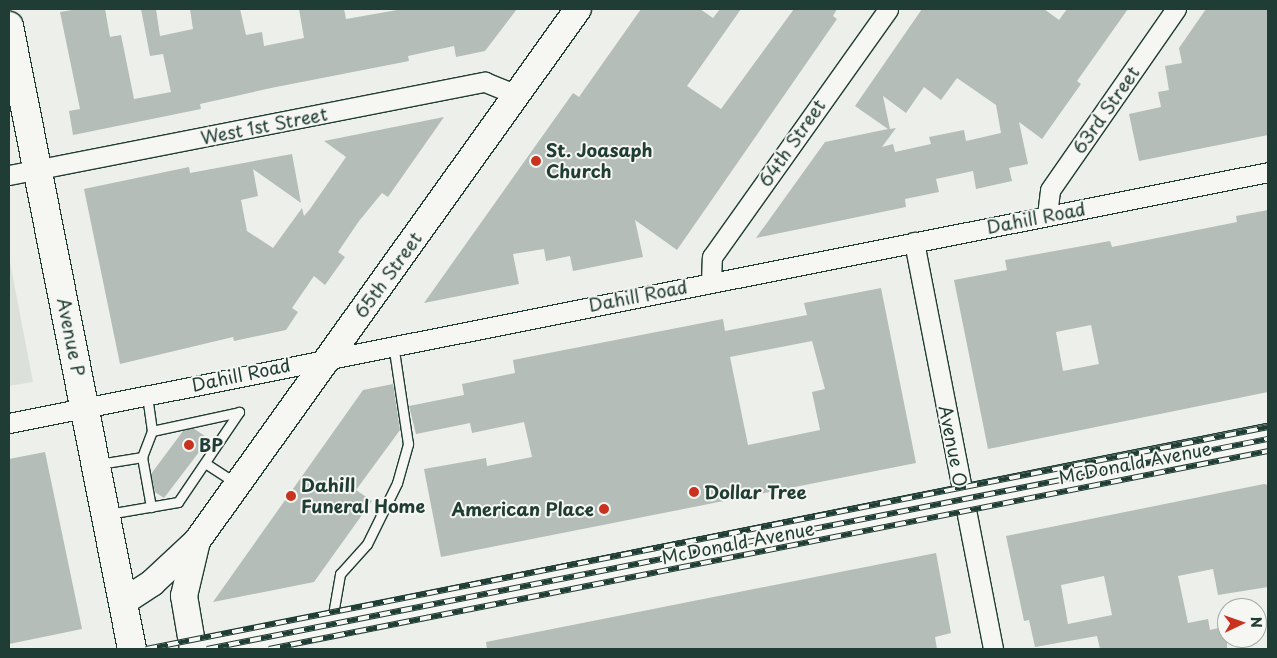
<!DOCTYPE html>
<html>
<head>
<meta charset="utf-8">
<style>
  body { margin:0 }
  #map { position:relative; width:1277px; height:658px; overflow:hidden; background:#edefea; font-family:"Playpen Sans",sans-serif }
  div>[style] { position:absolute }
  .built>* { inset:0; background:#dce0db }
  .building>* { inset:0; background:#b4bdb8 }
  .roads { filter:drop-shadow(1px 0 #1f3d34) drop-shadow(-1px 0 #1f3d34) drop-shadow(0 1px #1f3d34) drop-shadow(0 -1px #1f3d34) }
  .service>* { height:9px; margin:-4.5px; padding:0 4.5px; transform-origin:4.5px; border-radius:4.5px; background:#f6f6f2 }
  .minor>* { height:19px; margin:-9.5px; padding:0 9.5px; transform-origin:9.5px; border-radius:9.5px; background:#f6f6f2 }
  .secondary>* { height:26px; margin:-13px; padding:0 13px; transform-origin:13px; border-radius:13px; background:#f6f6f2 }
  .primary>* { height:28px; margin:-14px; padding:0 14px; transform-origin:14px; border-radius:14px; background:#f6f6f2 }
  .rail>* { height:5.5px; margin-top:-2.75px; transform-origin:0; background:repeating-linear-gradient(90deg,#f6f6f2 0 11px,#1f3d34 0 22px); box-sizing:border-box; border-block:1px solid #1f3d34 }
  .dots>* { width:14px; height:14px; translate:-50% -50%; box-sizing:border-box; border:2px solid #f6f6f2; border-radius:50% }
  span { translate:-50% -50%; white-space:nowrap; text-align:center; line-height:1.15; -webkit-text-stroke:4px #f6f6f2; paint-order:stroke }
  .street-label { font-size:18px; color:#1f3d34 }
  .poi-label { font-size:18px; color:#1f3d34; font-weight:700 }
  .left { translate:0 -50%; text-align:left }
  .right { translate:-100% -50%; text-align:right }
  .frame { position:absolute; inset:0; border:10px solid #1f3d34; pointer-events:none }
  .north { position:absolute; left:1217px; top:598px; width:50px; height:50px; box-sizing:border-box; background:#f6f6f2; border:1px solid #a0aca6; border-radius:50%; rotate:87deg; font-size:14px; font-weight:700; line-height:20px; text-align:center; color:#1f3d34 }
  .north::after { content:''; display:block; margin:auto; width:18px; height:22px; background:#c8321e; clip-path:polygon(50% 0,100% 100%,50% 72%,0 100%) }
</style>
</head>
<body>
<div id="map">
  <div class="built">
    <div style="clip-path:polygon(9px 257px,33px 382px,9px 386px)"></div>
  </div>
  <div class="building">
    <div style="clip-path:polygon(78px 9px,105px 9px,110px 37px,121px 35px,134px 99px,171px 92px,163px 54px,150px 56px,141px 9px,156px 9px,160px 36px,193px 29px,190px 9px,240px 9px,246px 35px,262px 32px,264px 46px,304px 38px,299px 9px,344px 9px,346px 19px,403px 9px,517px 9px,485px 51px,456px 57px,454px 46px,408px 56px,409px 61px,271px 88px,200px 104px,201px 109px,73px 135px,69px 111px,80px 109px,60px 12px)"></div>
    <div style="clip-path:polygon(641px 9px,700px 9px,713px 18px,720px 9px,741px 9px,687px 86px,721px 109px,794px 9px,837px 9px,833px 16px,837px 19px,677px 250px,635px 220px,643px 257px,573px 271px,570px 256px,546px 261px,544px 249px,513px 254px,519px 284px,424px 303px,573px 93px,579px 97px)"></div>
    <div style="clip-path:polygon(evenodd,922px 9px,1044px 9px,1059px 20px,1067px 9px,1128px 9px,1077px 81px,1081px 84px,1042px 139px,1019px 122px,1028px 164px,1009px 168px,1012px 181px,976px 189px,973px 171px,936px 179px,939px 192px,905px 199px,906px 207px,756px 238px,825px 142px,888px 129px,855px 106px,922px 9px,957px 78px,996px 105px,1001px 133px,966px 141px,964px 130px,929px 137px,931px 144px,895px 152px,893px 144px,882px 147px,896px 128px,890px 129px,883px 96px,906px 113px,924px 87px,941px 100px,957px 78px)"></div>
    <div style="clip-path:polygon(1206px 9px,1268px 9px,1268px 135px,1139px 161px,1129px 114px,1161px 107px,1158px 92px,1169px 90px,1165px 66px,1182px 63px,1179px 48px)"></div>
    <div style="clip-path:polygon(444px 117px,388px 197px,382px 193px,359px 221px,338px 252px,345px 257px,325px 285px,314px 276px,292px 308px,298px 312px,286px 330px,234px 341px,233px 337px,120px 364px,84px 189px,189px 167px,190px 173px,292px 154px,301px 203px,253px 169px,258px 196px,241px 200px,247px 231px,273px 248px,302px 208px,304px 216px,310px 209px,346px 157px,324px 141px)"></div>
    <div style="clip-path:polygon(evenodd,1268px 210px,1268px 392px,988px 449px,954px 280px,1007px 270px,1005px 260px,1110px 241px,1112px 247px,1237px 222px,1236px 216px,1268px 210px,1091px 325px,1099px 364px,1063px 371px,1056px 332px,1091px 325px)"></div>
    <div style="clip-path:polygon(evenodd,881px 288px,916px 463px,441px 557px,424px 469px,486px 458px,487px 466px,532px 457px,524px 422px,472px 433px,470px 423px,416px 434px,409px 406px,464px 395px,462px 384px,515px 373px,513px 360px,723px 319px,725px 331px,807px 315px,804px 303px,881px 288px,812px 341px,825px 389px,812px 392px,820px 430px,748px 445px,730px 357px,812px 341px)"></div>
    <div style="clip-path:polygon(393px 384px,400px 430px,356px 490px,372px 501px,314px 582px,213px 602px,363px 390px)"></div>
    <div style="clip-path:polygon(193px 428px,209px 439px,164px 498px,155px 492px,151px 474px,183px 431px)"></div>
    <div style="clip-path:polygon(45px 452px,82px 629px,9px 644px,9px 459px)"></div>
    <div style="clip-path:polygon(evenodd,1264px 484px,1268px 485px,1268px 587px,1218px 595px,1213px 569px,1178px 576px,1188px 623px,1208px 619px,1210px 630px,1227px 626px,1227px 649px,1100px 649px,1097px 636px,1035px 647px,1029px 620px,1024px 621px,1006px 536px,1264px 484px,1104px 576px,1112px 615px,1068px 624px,1061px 585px,1104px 576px)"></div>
    <div style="clip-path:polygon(936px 553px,951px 633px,935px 637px,937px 649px,487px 649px,486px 642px)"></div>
  </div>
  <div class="roads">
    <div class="service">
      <div style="left:152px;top:431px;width:89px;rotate:-12.3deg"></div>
      <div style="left:142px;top:457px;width:51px;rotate:79.8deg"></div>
      <div style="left:205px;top:463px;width:37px;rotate:33deg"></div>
      <div style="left:99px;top:464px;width:44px;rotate:-9.2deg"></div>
      <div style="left:142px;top:457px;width:28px;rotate:-69deg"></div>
      <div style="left:152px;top:431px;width:36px;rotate:-98deg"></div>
      <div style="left:108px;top:514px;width:71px;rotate:-9.7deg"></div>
      <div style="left:178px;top:502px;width:109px;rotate:-55.9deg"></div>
      <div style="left:332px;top:620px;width:47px;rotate:-80.1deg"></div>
      <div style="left:340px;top:574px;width:40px;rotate:-48deg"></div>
      <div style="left:367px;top:544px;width:68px;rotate:-63.8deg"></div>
      <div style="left:397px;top:483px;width:41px;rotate:-74.2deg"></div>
      <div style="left:408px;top:444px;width:101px;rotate:-98.5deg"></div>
    </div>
    <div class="minor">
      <div style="left:9px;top:175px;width:485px;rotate:-11.1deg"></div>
      <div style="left:485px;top:82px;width:35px;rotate:22deg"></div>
      <div style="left:1047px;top:215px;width:25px;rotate:-83deg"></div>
      <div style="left:1050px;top:190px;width:221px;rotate:-55.2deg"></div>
      <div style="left:914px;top:242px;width:415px;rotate:79deg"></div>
      <div style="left:711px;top:282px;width:25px;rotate:-88deg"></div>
      <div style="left:712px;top:257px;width:304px;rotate:-54.6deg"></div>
      <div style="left:9px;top:423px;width:1284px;rotate:-11.27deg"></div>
    </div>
    <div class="secondary">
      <div style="left:123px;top:602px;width:35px;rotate:-33deg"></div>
      <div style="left:152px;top:583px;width:62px;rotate:-43deg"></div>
      <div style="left:197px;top:541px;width:654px;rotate:-54.39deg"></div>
      <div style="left:193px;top:649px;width:54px;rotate:-99.6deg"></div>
      <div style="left:184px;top:596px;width:57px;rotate:-76.7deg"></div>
      <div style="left:207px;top:649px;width:1082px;rotate:-11.3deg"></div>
    </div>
    <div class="primary">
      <div style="left:9px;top:26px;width:635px;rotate:78.83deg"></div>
    </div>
  </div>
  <div class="rail">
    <div style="left:146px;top:649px;width:1144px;rotate:-11.19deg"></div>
    <div style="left:207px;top:649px;width:1082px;rotate:-11.2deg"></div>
    <div style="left:269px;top:649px;width:1018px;rotate:-11.21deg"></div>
  </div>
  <div class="dots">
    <div style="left:536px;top:161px;background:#c8321e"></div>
    <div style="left:189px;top:445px;background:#c8321e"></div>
    <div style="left:694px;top:492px;background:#c8321e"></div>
    <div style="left:291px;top:496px;background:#c8321e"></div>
    <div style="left:604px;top:509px;background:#c8321e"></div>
  </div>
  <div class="street-label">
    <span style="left:1106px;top:110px;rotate:-55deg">63rd Street</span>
    <span style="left:264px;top:126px;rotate:-11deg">West 1st Street</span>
    <span style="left:792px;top:143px;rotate:-55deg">64th Street</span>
    <span style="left:1036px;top:218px;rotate:-11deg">Dahill Road</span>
    <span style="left:388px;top:275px;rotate:-54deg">65th Street</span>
    <span style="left:638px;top:296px;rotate:-11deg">Dahill Road</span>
    <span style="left:71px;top:337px;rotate:79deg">Avenue P</span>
    <span style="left:241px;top:375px;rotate:-12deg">Dahill Road</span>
    <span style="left:953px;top:446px;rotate:79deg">Avenue O</span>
    <span style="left:1135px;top:463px;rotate:-11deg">McDonald Avenue</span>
    <span style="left:738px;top:543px;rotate:-11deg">McDonald Avenue</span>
  </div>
  <div class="poi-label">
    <span class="left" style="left:546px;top:161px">St. Joasaph<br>Church</span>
    <span class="left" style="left:199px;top:445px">BP</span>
    <span class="left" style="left:301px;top:496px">Dahill<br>Funeral Home</span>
    <span class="left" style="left:704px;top:492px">Dollar Tree</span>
    <span class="right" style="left:594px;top:509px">American Place</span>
  </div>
  <div class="frame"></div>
  <div class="north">N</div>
</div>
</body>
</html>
